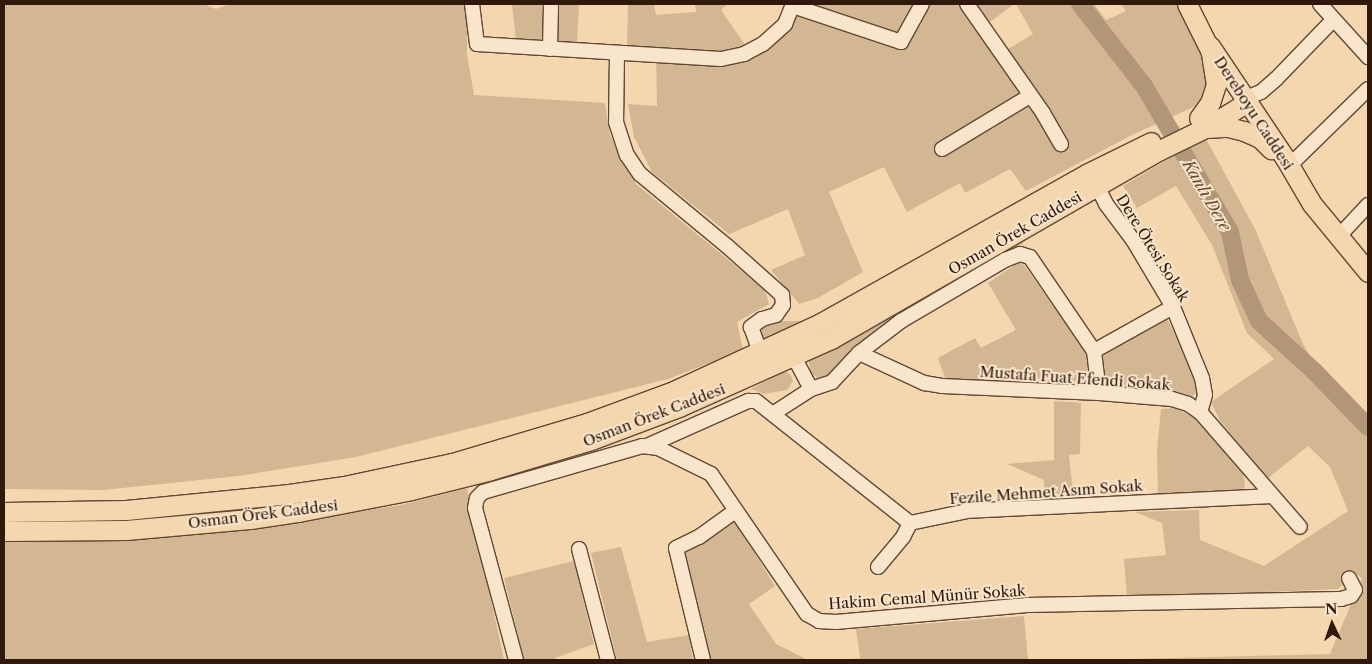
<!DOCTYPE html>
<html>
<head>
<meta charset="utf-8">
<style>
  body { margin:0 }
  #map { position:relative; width:1372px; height:664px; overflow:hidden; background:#f4d7af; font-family:"Libre Caslon Text",serif }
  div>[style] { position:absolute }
  .green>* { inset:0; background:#d3b793 }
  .river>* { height:18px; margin:-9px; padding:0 9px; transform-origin:9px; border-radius:9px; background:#b19678 }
  .roads { filter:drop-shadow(1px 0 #614835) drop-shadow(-1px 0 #614835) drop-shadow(0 1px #614835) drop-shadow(0 -1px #614835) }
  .minor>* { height:14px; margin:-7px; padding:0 7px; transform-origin:7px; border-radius:7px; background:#f8e5cb }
  .major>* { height:19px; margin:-9.5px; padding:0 9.5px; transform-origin:9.5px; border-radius:9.5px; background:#f4d7af }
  span { translate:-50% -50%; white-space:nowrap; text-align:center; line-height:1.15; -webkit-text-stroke:4px #f8e5cb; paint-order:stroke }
  .street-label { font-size:15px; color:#30180c }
  .water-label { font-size:16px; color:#644a37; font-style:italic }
  .frame { position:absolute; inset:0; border:5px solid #30180c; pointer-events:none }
  .north { position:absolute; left:1307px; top:599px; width:50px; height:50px; -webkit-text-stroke:4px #f8e5cb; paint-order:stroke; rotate:357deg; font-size:14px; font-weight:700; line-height:20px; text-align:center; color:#30180c }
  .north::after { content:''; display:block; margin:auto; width:18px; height:22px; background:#30180c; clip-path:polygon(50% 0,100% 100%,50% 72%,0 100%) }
</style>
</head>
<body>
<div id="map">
  <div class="green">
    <div style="clip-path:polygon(4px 4px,203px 4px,216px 9px,230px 4px,464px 4px,467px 17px,467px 55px,474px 95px,605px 103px,610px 135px,636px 184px,765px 290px,769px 304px,737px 322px,743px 350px,668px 379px,356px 457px,239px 476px,103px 490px,4px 489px)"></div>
    <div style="clip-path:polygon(512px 4px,579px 4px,577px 43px,516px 40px)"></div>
    <div style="clip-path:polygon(628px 4px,654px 4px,656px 15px,696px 12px,695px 4px,727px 4px,721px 10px,754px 58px,781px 38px,794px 22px,801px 4px,1014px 4px,978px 31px,996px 56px,1033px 34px,1016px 4px,1094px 4px,1106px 20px,1126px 11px,1122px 6px,1125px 4px,1180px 4px,1211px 62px,1209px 83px,1200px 104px,1130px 136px,1026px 191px,1010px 169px,965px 193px,960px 183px,907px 212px,884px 167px,829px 192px,863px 272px,818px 298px,799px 304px,771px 270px,805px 255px,788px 209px,729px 234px,652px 172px,634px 137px,628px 104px,657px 106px,656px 49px,627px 47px)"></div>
    <div style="clip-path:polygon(1205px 137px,1255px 229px,1303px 344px,1349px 420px,1368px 421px,1368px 660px,1087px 660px,1330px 654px,1362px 578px,1354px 573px,1338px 589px,1127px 598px,1124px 559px,1166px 555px,1162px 523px,1135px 512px,1199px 510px,1200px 540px,1264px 566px,1348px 511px,1330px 467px,1308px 446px,1267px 479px,1220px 421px,1211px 402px,1274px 359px,1247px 333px,1212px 245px,1176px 186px,1137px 208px,1123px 186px)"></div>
    <div style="clip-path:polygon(1020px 237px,1023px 244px,873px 332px,829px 376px,818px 378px,811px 373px,808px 356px)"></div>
    <div style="clip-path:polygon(1021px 261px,1086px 352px,1090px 374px,1085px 387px,946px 381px,938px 358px,975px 338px,981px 348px,1016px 330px,988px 283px)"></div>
    <div style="clip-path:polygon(1167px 319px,1200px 380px,1198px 390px,1190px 399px,1170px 392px,1107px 388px,1102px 355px)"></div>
    <div style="clip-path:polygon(770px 321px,805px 321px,768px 340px,762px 338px,758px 331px)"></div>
    <div style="clip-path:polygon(785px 371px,790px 374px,793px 381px,787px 390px,764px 394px,751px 389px)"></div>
    <div style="clip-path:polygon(1054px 401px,1081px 403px,1080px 454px,1069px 455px,1074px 501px,1045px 502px,1044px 480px,1007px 464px,1054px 460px)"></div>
    <div style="clip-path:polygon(1175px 408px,1193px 417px,1243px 472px,1245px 487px,1235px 494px,1158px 497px,1157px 450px,1161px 409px)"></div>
    <div style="clip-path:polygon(467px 488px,504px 660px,4px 660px,4px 539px,276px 524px,401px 505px)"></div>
    <div style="clip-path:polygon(735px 521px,775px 586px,749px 604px,776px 644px,808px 660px,710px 660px,685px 552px)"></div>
    <div style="clip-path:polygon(621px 547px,647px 642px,689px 635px,693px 660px,617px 660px,591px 553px)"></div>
    <div style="clip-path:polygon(574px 561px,594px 644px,555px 658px,556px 660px,524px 660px,504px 578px)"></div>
    <div style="clip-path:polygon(1024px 616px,1028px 660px,841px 660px,860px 658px,856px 629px)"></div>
  </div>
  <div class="river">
    <div style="left:1080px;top:4px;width:104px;rotate:52deg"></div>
    <div style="left:1144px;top:86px;width:169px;rotate:59.5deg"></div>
    <div style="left:1230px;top:232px;width:49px;rotate:78.2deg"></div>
    <div style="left:1240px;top:280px;width:45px;rotate:65.1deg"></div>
    <div style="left:1259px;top:321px;width:76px;rotate:42.3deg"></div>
    <div style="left:1315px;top:372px;width:76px;rotate:46.1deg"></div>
  </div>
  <div class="roads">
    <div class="minor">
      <div style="left:472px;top:4px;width:40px;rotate:82.9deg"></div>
      <div style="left:477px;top:44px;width:244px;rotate:3.5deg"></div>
      <div style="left:721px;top:59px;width:24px;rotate:-12deg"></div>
      <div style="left:744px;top:54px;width:21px;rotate:-28deg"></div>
      <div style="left:763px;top:44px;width:30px;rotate:-42deg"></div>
      <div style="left:785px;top:24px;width:22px;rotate:-68deg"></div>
      <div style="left:967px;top:4px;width:133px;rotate:55.1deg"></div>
      <div style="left:1043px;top:113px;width:36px;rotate:60deg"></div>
      <div style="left:1320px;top:4px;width:72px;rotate:47.8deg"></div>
      <div style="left:793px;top:6px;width:114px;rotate:18.4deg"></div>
      <div style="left:901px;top:42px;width:43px;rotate:-61.1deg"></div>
      <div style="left:550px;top:49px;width:45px;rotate:-88.7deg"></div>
      <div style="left:617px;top:54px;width:68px;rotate:90.8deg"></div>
      <div style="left:616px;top:122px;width:35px;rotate:72deg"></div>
      <div style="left:627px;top:155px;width:23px;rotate:56deg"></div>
      <div style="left:640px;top:174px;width:113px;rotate:39.6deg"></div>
      <div style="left:727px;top:246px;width:74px;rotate:41.7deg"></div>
      <div style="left:782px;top:295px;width:10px;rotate:84deg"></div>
      <div style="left:783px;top:305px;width:12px;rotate:125deg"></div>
      <div style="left:776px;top:315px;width:15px;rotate:164deg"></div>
      <div style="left:762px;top:319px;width:14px;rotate:144deg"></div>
      <div style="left:751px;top:327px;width:27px;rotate:70deg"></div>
      <div style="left:1246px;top:98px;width:16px;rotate:-22deg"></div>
      <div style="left:1261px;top:92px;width:20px;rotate:-41deg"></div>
      <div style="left:1276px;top:79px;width:83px;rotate:-46deg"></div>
      <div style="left:942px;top:149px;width:103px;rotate:-31.1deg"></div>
      <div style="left:1289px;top:166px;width:110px;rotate:-44.3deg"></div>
      <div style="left:1097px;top:186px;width:20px;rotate:63deg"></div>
      <div style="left:1106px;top:204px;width:45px;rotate:53.1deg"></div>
      <div style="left:1133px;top:240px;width:78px;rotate:59.2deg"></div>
      <div style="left:1173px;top:307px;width:77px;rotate:67.8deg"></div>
      <div style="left:1202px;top:378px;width:17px;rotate:80deg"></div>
      <div style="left:1205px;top:395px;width:18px;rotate:106deg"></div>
      <div style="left:1340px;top:235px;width:41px;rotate:-47deg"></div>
      <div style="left:1094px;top:351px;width:90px;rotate:-29.1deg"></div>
      <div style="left:859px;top:353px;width:72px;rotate:24.8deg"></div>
      <div style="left:924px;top:383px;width:18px;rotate:9deg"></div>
      <div style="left:942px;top:386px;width:157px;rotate:2.6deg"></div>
      <div style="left:1099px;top:393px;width:73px;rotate:4.7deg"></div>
      <div style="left:1172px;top:399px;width:17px;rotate:17deg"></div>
      <div style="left:1188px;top:404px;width:14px;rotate:34deg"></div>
      <div style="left:1200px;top:412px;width:152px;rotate:49deg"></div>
      <div style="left:794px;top:357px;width:36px;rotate:62deg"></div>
      <div style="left:774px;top:413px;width:44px;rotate:-33deg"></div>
      <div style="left:811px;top:389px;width:22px;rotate:-18deg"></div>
      <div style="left:832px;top:382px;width:40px;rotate:-47deg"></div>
      <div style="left:859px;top:353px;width:53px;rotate:-37.3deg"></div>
      <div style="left:901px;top:321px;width:121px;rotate:-30.4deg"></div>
      <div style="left:1005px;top:260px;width:16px;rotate:-22deg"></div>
      <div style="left:1020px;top:254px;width:10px;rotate:17deg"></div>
      <div style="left:1030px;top:257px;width:114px;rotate:55.8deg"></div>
      <div style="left:1094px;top:351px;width:42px;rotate:83.2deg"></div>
      <div style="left:647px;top:446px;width:111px;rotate:-24deg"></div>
      <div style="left:748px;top:401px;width:8px"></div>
      <div style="left:756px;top:401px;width:196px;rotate:38.4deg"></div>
      <div style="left:910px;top:523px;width:58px;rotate:-11.9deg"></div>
      <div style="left:967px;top:511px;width:304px;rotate:-2.8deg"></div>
      <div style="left:579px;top:549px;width:115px;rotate:75.4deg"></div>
      <div style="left:878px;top:567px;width:39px;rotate:-50deg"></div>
      <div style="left:903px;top:537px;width:16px;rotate:-63deg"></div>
      <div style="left:516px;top:660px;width:157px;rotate:-105.1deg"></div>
      <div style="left:475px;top:508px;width:10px;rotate:-79deg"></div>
      <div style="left:477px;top:498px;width:8px;rotate:-45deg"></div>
      <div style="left:483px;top:492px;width:166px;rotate:-16.1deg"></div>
      <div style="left:642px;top:446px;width:16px;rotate:7deg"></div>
      <div style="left:658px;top:448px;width:59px;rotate:26.1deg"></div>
      <div style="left:711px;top:474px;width:170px;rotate:55.6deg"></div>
      <div style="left:807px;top:614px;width:14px;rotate:30deg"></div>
      <div style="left:819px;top:621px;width:17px;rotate:3deg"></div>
      <div style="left:836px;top:622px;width:192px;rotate:-5.1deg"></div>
      <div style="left:1027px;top:605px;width:314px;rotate:-1.1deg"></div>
      <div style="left:1341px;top:599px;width:10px;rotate:-17deg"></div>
      <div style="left:1351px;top:596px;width:7px;rotate:-56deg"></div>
      <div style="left:1355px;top:590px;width:13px;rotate:-117deg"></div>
      <div style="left:703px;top:660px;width:115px;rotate:-103.6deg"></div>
      <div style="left:676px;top:548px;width:25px;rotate:-26deg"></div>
      <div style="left:699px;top:537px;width:44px;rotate:-35.8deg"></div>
    </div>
    <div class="major">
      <div style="left:1187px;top:4px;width:60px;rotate:63.4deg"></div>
      <div style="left:1210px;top:46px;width:135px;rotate:56.2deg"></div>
      <div style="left:1285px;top:158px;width:53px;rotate:59.6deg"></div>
      <div style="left:1312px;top:204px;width:88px;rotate:50.5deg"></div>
      <div style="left:1199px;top:118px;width:19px;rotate:-54deg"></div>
      <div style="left:1210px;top:103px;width:19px;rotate:-72deg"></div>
      <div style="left:1216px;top:85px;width:33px;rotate:-99deg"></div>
      <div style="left:1206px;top:128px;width:22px;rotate:-3deg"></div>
      <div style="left:1228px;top:127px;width:16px;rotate:14deg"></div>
      <div style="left:1244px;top:131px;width:17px;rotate:24deg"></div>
      <div style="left:1260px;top:138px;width:16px;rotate:45deg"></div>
      <div style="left:4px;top:512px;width:122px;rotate:-0.9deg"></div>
      <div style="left:126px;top:510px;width:164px;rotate:-5.6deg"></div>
      <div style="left:289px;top:494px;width:56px;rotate:-8.3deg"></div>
      <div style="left:344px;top:486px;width:110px;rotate:-12deg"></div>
      <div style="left:452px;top:463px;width:141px;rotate:-16.5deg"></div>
      <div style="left:587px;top:423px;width:95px;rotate:-20.3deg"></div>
      <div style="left:676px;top:390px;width:160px;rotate:-24.8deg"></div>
      <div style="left:821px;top:323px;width:306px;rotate:-29.3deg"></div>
      <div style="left:1088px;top:173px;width:70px;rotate:-26.2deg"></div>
      <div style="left:4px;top:531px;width:122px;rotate:-0.5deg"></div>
      <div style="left:126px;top:530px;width:124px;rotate:-5.1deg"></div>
      <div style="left:250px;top:519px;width:49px;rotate:-8.3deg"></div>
      <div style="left:298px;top:512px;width:115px;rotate:-11deg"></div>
      <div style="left:411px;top:490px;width:82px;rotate:-14deg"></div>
      <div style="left:491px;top:470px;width:104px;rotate:-16.7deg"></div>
      <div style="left:591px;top:440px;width:94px;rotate:-20.6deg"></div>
      <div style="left:679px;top:407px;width:167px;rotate:-24.1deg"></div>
      <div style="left:831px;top:339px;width:377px;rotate:-29.9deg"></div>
      <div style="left:1158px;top:151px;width:52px;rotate:-26.1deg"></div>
      <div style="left:1205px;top:128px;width:42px;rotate:-31.4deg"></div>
      <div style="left:1241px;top:106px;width:9px;rotate:-58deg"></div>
    </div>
  </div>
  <div class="street-label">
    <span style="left:1254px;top:113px;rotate:57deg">Dereboyu Caddesi</span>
    <span style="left:1015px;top:233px;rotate:-30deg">Osman Örek Caddesi</span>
    <span style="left:1153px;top:248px;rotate:58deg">Dere Ötesi Sokak</span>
    <span style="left:1075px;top:378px;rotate:4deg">Mustafa Fuat Efendi Sokak</span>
    <span style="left:654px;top:415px;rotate:-21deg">Osman Örek Caddesi</span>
    <span style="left:1046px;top:492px;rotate:-4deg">Fezile Mehmet Asım Sokak</span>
    <span style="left:263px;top:514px;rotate:-7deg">Osman Örek Caddesi</span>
    <span style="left:927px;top:597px;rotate:-4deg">Hakim Cemal Münür Sokak</span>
  </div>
  <div class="water-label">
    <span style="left:1207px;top:195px;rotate:60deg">Kanlı Dere</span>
  </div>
  <div class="frame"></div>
  <div class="north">N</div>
</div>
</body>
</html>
